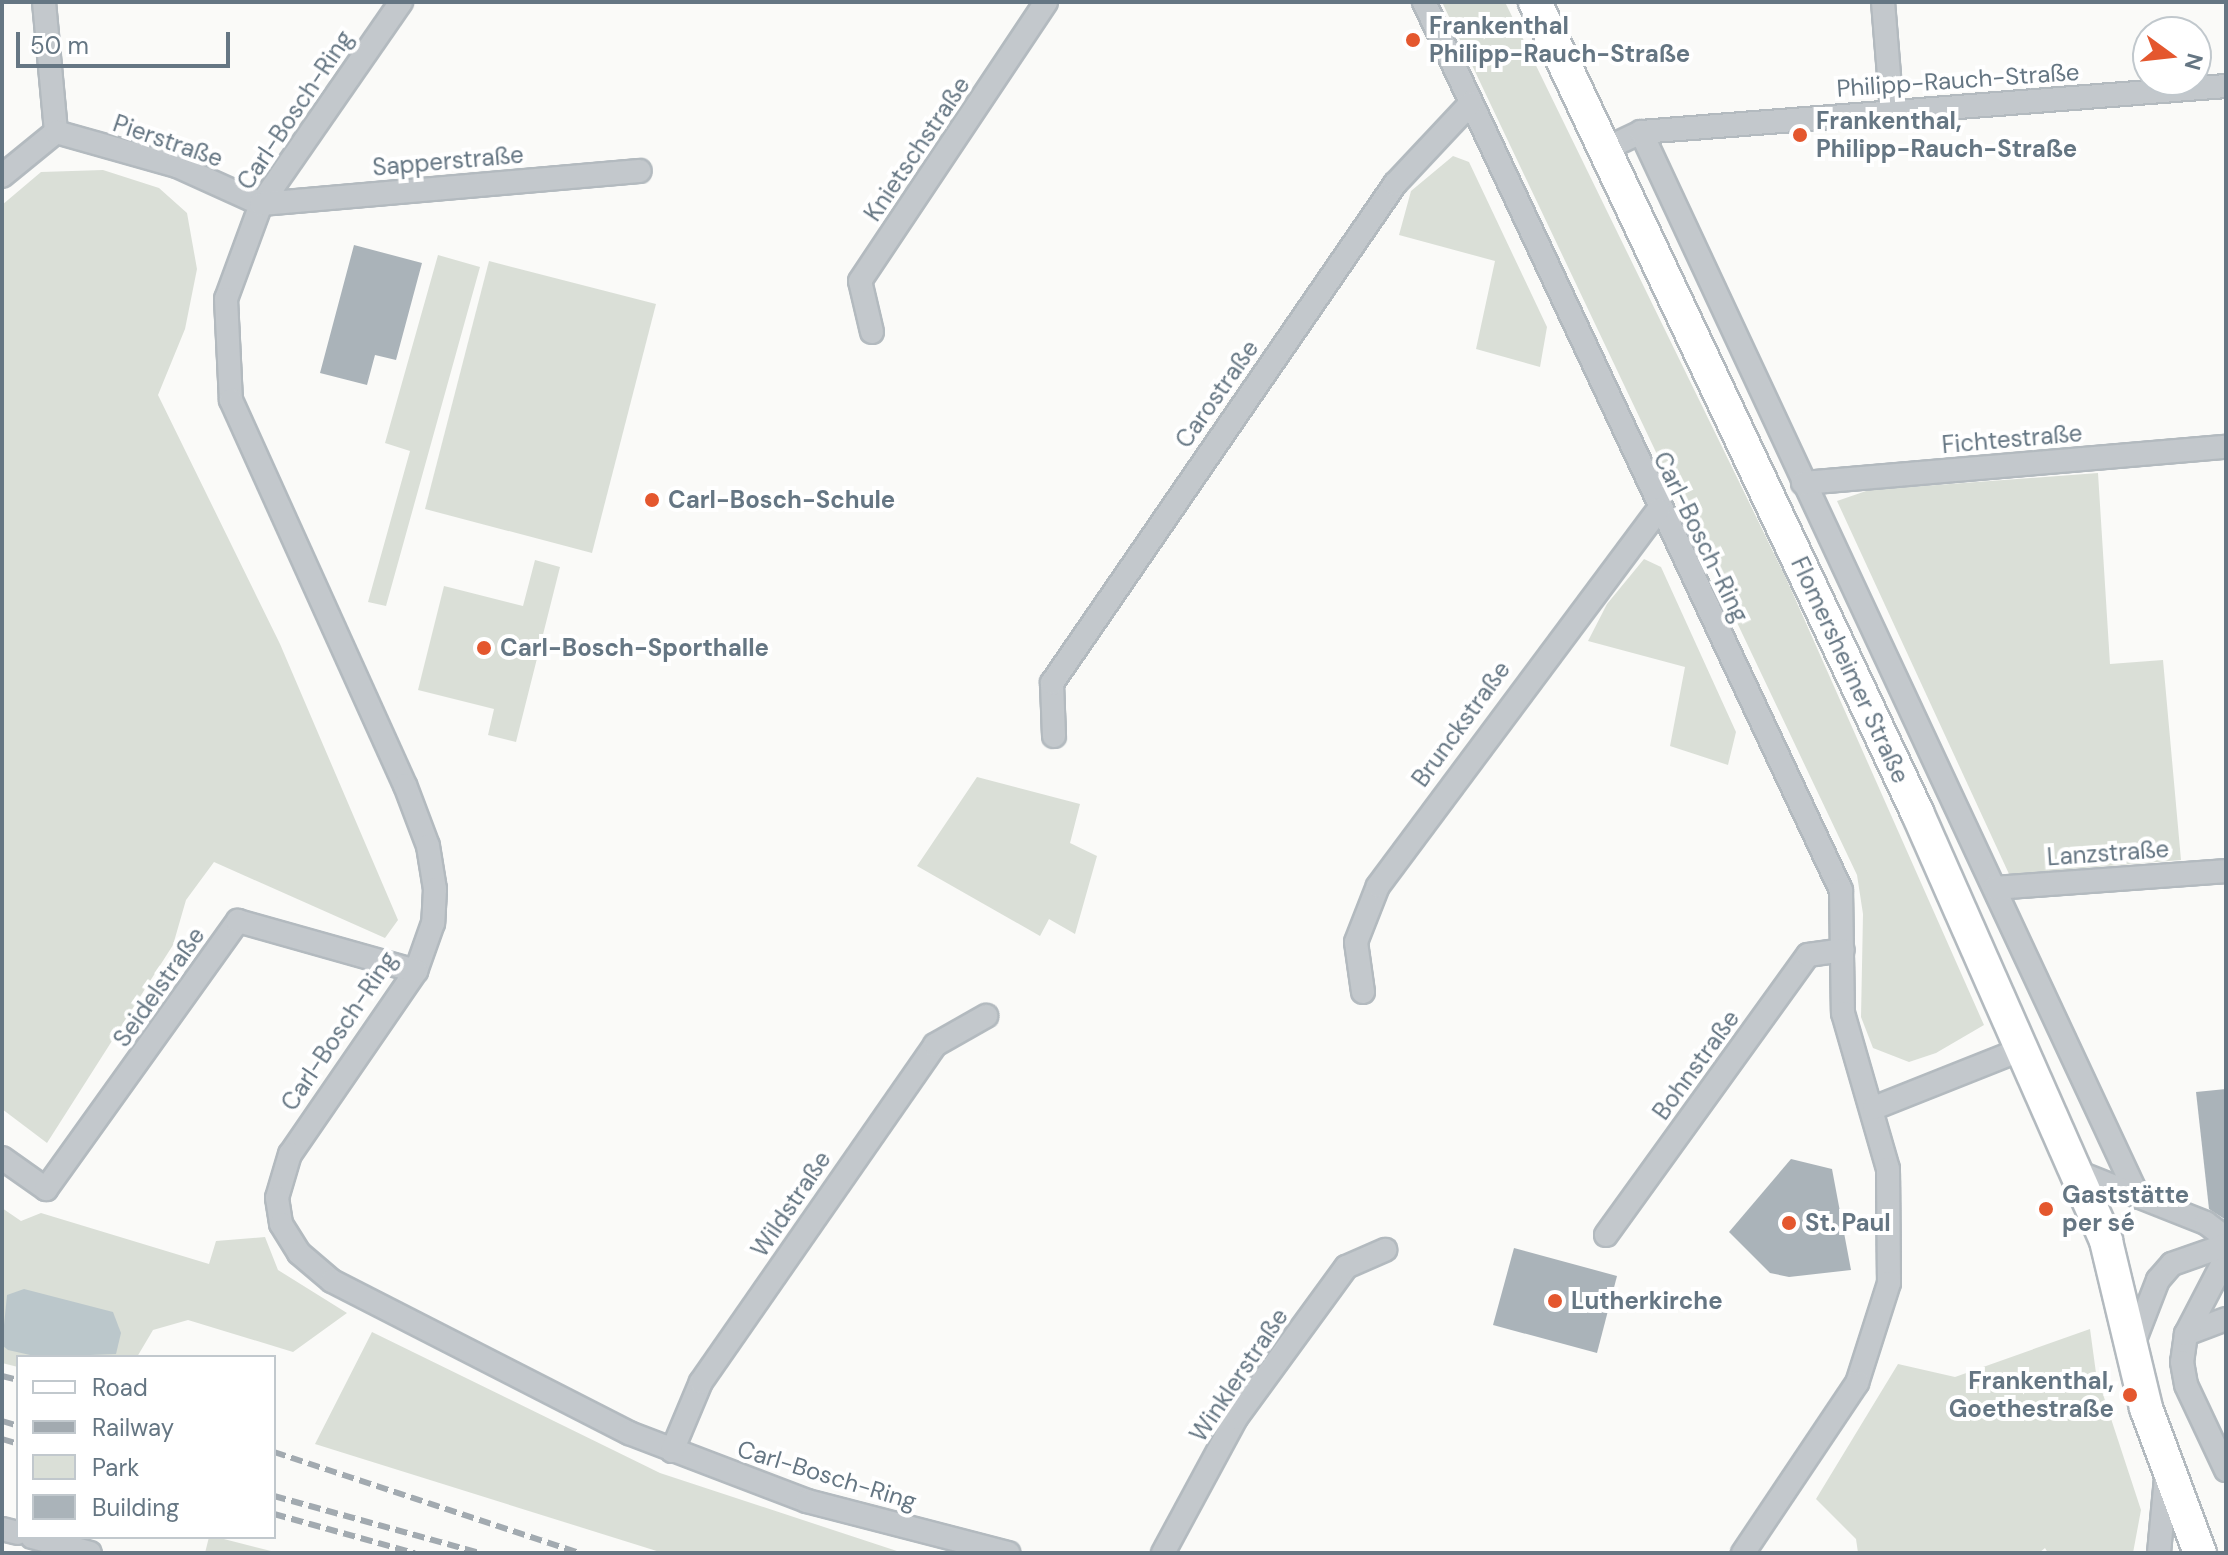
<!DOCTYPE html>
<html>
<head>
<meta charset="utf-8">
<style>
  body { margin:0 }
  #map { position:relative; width:2228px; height:1555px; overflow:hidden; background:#fafaf8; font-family:"DM Sans",sans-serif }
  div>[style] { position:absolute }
  .green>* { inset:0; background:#dadfd7 }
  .water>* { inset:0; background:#bbc7cb }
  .building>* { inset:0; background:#aab3b9 }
  .roads { filter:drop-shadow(2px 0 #b3babf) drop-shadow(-2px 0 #b3babf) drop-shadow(0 2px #b3babf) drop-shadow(0 -2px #b3babf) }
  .street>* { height:22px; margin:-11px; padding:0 11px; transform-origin:11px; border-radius:11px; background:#c3c8cc }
  .secondary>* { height:32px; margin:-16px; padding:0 16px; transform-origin:16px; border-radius:16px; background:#fff }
  .rail>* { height:6px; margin-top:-3px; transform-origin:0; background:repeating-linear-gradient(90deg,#a2aab0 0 12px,transparent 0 18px) }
  .dots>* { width:22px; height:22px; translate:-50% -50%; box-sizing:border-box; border:4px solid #fff; border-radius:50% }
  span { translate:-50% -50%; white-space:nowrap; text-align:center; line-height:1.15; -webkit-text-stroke:8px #fff; paint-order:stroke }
  .poi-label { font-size:24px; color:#657683; font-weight:700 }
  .left { translate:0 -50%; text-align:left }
  .right { translate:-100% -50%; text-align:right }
  .street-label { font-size:24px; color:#657683 }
  .frame { position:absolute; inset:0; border:4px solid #657683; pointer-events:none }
  .legend { position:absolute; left:16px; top:1355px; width:260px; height:184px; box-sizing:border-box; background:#fff; border:2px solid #c1c8cd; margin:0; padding:10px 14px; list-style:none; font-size:24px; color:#657683 }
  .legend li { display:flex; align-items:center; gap:16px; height:40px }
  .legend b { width:40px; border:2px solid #c1c8cd }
  .north { position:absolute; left:2132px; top:16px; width:80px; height:80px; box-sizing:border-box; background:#fff; border:2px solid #c1c8cd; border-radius:50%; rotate:105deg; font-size:22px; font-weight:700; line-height:32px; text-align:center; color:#657683 }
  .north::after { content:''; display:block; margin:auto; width:28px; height:36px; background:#e4572e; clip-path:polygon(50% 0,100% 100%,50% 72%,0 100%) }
  .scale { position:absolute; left:16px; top:32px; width:214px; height:36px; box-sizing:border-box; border:4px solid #657683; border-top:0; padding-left:10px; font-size:24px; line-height:28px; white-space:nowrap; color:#657683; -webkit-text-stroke:6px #fff; paint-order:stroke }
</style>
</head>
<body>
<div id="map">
  <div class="green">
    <div style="clip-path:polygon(1442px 2px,1505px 2px,1786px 578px,1984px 1025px,1936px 1053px,1909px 1062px,1873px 1048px,1861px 1017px,1863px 914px,1857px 875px)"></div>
    <div style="clip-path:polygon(1453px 156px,1469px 162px,1547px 327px,1540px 367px,1476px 349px,1495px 261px,1399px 235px,1411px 191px)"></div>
    <div style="clip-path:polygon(103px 170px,159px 188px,187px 213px,197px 269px,185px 329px,158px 395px,280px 644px,398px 920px,385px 938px,214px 862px,186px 900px,173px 945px,47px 1143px,2px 1109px,2px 205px,41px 172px)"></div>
    <div style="clip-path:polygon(438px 255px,480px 267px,386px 606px,368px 602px,410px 451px,385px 443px)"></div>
    <div style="clip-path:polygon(489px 261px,656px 304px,592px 553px,425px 509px)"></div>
    <div style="clip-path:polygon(2098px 473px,2110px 664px,2163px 660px,2181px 860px,2009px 874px,1837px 501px,1869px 490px)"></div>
    <div style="clip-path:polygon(1644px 559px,1661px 567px,1736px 732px,1728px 765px,1670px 746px,1685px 667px,1588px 641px,1607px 604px)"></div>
    <div style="clip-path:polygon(535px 560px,560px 567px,516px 742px,488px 735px,494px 709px,418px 690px,444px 586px,523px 606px)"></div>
    <div style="clip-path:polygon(977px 777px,1080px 804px,1070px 843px,1097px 856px,1075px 934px,1049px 919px,1040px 936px,917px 866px)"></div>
    <div style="clip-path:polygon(2px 1208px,21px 1221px,41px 1213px,209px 1264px,216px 1241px,265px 1237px,278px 1270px,347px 1313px,293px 1352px,188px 1320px,153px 1330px,137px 1357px,18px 1357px,18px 1367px,2px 1363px)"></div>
    <div style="clip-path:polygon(2090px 1329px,2096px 1373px,2141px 1510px,2133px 1553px,2048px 1553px,2045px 1548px,2039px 1553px,1858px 1553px,1856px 1539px,1816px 1499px,1898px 1364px,1955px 1377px)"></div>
    <div style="clip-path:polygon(372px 1332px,660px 1473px,903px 1553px,663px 1553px,315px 1444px)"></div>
    <div style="clip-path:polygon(209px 1537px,216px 1537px,279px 1553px,205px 1553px)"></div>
  </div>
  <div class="water">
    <div style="clip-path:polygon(24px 1289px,113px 1312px,121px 1333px,116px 1354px,39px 1357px,8px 1350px,2px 1345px,7px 1295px)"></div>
  </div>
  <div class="building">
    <div style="clip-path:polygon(354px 245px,422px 263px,396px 360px,375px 355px,367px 385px,320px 373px)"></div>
    <div style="clip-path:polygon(2226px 1089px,2226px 1220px,2209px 1209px,2196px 1092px)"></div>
    <div style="clip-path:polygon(1791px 1159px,1832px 1169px,1851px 1270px,1789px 1277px,1770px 1273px,1729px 1232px)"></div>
    <div style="clip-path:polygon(1514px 1248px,1617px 1276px,1597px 1353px,1493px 1325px)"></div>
  </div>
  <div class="roads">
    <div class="street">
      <div style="left:44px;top:2px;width:131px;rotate:84.7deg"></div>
      <div style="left:401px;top:2px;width:246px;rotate:124.7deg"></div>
      <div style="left:261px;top:204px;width:101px;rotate:110.2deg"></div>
      <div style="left:226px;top:299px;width:101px;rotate:87.2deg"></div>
      <div style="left:231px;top:400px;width:422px;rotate:65.7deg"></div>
      <div style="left:405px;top:785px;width:65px;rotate:69.3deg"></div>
      <div style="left:428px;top:846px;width:44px;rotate:80.8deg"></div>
      <div style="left:435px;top:889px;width:34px;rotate:93deg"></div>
      <div style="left:433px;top:923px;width:51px;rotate:109.5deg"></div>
      <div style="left:416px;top:971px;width:222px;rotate:124.5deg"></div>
      <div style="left:290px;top:1154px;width:46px;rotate:106.5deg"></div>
      <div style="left:277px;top:1198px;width:26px;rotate:81deg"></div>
      <div style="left:281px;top:1224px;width:34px;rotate:58deg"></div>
      <div style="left:299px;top:1253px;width:43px;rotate:40.3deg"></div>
      <div style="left:332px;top:1281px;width:334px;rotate:27.1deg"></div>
      <div style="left:629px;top:1433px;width:191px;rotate:20.9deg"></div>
      <div style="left:807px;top:1501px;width:208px;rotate:14.5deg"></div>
      <div style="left:1424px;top:2px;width:981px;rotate:64.85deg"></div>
      <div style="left:1841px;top:890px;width:123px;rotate:89.1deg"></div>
      <div style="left:1843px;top:1013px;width:162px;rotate:73.9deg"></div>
      <div style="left:1888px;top:1169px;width:114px;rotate:89.5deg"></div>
      <div style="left:1889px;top:1283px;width:105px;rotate:107.7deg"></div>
      <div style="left:1857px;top:1383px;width:205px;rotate:123.8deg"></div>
      <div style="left:1883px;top:2px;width:109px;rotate:85.3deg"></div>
      <div style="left:1641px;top:132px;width:1175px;rotate:64.98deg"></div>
      <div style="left:1603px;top:150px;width:42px;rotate:-25.3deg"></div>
      <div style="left:1641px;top:132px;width:587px;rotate:-4.5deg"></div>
      <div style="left:2px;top:176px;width:70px;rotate:-39.2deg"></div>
      <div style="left:56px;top:132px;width:126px;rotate:15.7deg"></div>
      <div style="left:177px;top:166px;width:92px;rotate:24.3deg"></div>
      <div style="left:261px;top:204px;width:380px;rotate:-5deg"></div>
      <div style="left:872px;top:332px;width:52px;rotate:-103.2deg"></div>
      <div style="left:860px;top:281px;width:335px;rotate:-56.3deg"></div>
      <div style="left:1803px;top:483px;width:425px;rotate:-4.9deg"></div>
      <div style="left:1054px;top:736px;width:53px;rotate:-92.2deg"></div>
      <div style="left:1052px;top:683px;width:606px;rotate:-55.5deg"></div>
      <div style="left:1395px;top:184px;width:111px;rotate:-46.8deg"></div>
      <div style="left:1995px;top:888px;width:232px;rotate:-4.2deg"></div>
      <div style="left:1363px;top:992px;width:50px;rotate:-98deg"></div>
      <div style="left:1356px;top:942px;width:60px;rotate:-68.6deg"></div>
      <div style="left:1378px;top:886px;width:469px;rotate:-53.3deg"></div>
      <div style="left:1874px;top:1108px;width:157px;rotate:-21.7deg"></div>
      <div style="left:2px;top:1158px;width:54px;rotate:35.2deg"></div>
      <div style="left:46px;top:1189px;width:330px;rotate:-54.4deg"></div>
      <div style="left:238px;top:921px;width:185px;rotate:15.7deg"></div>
      <div style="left:2072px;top:1170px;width:144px;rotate:21.6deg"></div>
      <div style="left:2206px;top:1223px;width:25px;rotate:37deg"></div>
      <div style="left:1606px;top:1235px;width:345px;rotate:-54.2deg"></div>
      <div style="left:1808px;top:955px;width:35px;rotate:-8deg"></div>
      <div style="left:2226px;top:1319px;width:43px;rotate:159.4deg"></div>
      <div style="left:2186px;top:1334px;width:28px;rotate:98deg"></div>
      <div style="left:2182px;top:1362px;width:23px;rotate:80deg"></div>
      <div style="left:2186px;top:1385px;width:94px;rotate:64.8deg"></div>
      <div style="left:2186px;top:1334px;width:87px;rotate:-62.5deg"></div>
      <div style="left:2132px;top:1347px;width:72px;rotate:-68.8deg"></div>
      <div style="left:2158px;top:1280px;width:21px;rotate:-49deg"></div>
      <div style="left:2172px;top:1264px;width:57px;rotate:-19.4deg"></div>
      <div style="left:672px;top:1451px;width:75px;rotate:-67.2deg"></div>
      <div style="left:701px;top:1382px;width:410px;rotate:-55.2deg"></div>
      <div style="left:935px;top:1045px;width:59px;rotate:-29.6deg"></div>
      <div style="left:2px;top:1529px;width:16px;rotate:14deg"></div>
      <div style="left:32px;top:1537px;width:60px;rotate:15.4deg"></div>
      <div style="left:1163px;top:1553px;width:153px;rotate:-61.6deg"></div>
      <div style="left:1236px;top:1418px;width:187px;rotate:-53.9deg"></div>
      <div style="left:1346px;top:1267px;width:43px;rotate:-23.6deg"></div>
      <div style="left:2159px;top:1553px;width:76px;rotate:-84.7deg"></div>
    </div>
    <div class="secondary">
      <div style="left:1535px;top:2px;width:896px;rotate:64.75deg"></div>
      <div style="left:1917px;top:812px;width:469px;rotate:66.2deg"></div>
      <div style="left:2106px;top:1241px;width:172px;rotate:76.5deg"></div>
      <div style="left:2146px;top:1408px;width:155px;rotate:69.6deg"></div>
    </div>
  </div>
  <div class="rail">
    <div style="left:2px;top:1376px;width:16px;rotate:14deg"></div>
    <div style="left:2px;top:1421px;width:17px;rotate:17deg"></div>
    <div style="left:2px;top:1439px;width:17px;rotate:17deg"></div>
    <div style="left:274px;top:1452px;width:322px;rotate:18.3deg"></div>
    <div style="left:274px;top:1496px;width:214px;rotate:15.5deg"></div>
    <div style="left:274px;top:1514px;width:146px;rotate:15.5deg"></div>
  </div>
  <div class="dots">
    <div style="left:1413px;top:40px;background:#e4572e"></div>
    <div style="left:1800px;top:135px;background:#e4572e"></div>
    <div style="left:652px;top:500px;background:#e4572e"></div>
    <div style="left:484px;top:648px;background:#e4572e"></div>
    <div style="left:2046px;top:1209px;background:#e4572e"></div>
    <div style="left:1789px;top:1223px;background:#e4572e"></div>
    <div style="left:1555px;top:1301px;background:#e4572e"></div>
    <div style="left:2130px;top:1395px;background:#e4572e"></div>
  </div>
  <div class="poi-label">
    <span class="left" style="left:1429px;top:40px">Frankenthal<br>Philipp-Rauch-Straße</span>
    <span class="left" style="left:1816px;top:135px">Frankenthal,<br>Philipp-Rauch-Straße</span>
    <span class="left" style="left:668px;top:500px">Carl-Bosch-Schule</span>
    <span class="left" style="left:500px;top:648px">Carl-Bosch-Sporthalle</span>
    <span class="left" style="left:2062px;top:1209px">Gaststätte<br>per sé</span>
    <span class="left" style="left:1805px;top:1223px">St. Paul</span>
    <span class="left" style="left:1571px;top:1301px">Lutherkirche</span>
    <span class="right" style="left:2114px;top:1395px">Frankenthal,<br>Goethestraße</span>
  </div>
  <div class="street-label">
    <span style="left:1958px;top:80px;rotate:-4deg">Philipp-Rauch-Straße</span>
    <span style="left:295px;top:110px;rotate:-56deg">Carl-Bosch-Ring</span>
    <span style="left:168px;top:141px;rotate:19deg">Pierstraße</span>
    <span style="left:917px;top:149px;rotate:-56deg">Knietschstraße</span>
    <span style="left:448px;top:161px;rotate:-5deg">Sapperstraße</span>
    <span style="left:1217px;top:394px;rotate:-55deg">Carostraße</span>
    <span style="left:2012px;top:439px;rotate:-5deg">Fichtestraße</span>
    <span style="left:1701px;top:537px;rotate:64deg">Carl-Bosch-Ring</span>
    <span style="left:1850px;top:670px;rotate:65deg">Flomersheimer Straße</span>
    <span style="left:1461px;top:724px;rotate:-54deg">Brunckstraße</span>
    <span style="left:2108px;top:853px;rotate:-4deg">Lanzstraße</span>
    <span style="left:159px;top:987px;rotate:-55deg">Seidelstraße</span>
    <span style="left:339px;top:1031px;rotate:-56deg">Carl-Bosch-Ring</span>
    <span style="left:1696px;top:1065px;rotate:-54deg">Bohnstraße</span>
    <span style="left:791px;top:1204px;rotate:-56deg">Wildstraße</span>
    <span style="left:1239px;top:1375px;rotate:-56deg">Winklerstraße</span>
    <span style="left:827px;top:1475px;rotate:17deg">Carl-Bosch-Ring</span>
  </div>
  <div class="frame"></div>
  <ul class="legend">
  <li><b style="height:10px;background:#fff"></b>Road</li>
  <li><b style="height:10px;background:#a2aab0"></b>Railway</li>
  <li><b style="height:22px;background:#dadfd7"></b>Park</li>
  <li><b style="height:22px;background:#aab3b9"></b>Building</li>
  </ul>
  <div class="north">N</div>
  <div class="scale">50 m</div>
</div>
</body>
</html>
